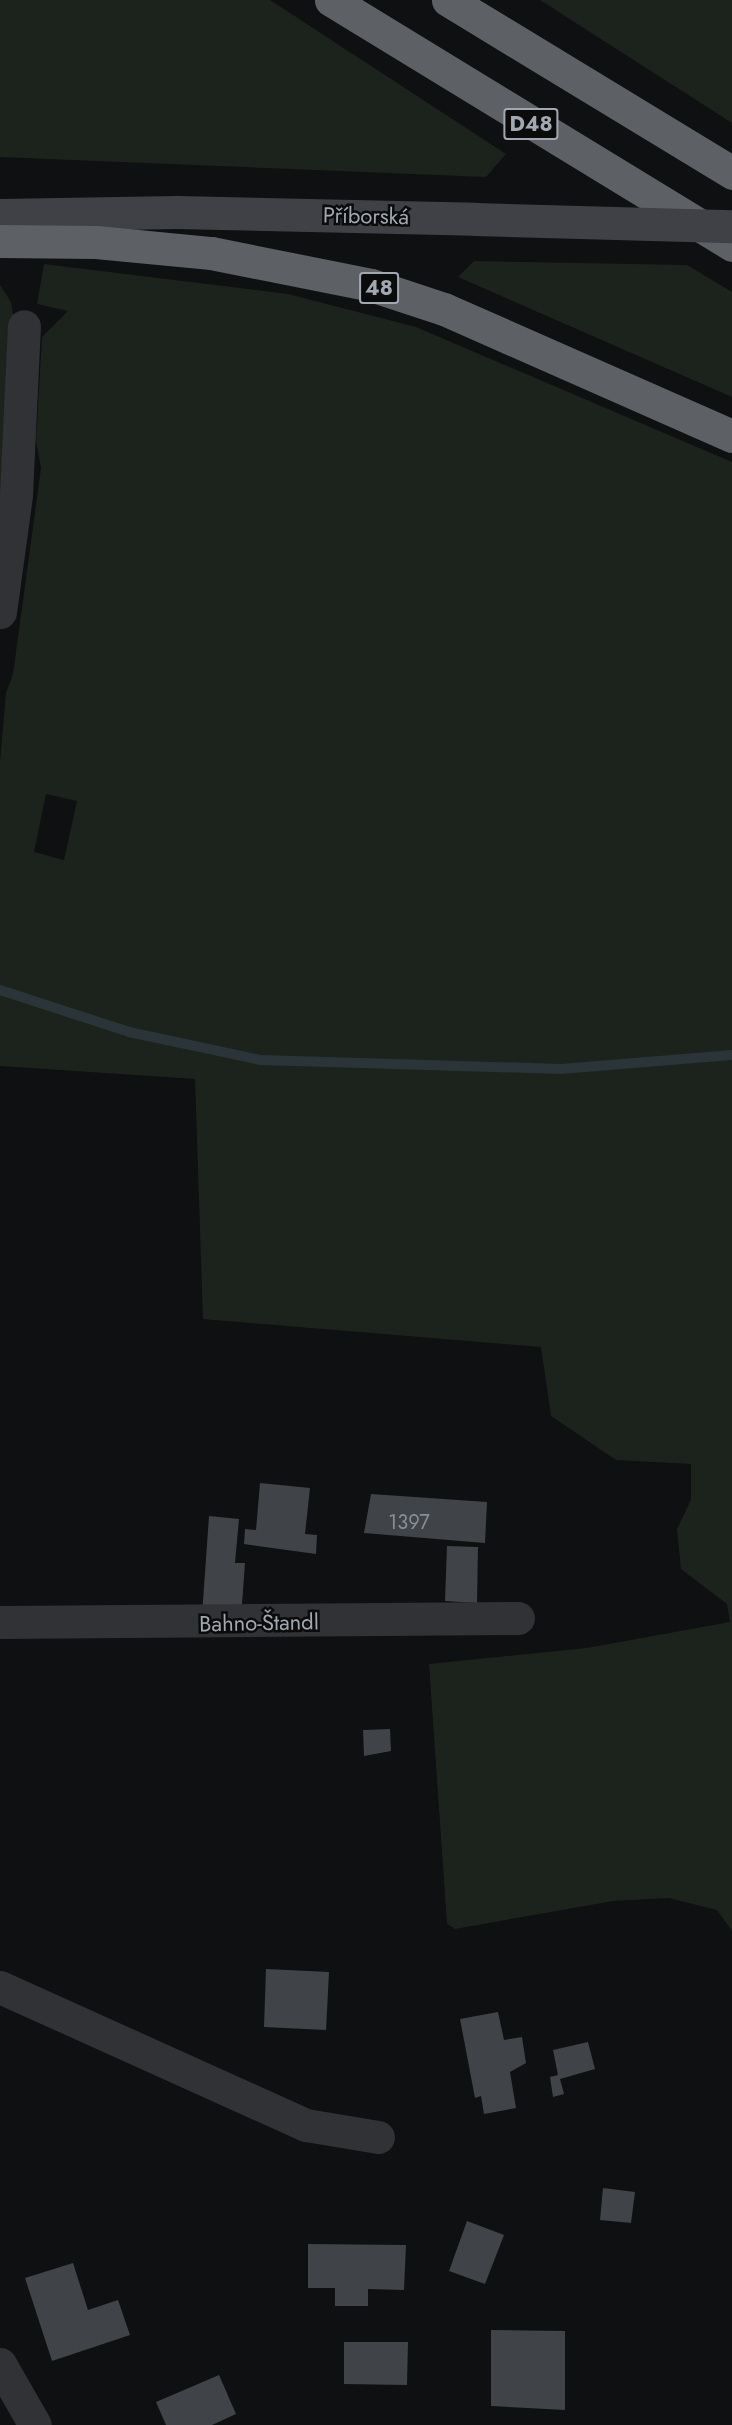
<!DOCTYPE html>
<html>
<head>
<meta charset="utf-8">
<style>
  body { margin:0 }
  #map { position:relative; width:732px; height:2425px; overflow:hidden; background:#0f1011; font-family:Jost,sans-serif }
  div>[style] { position:absolute }
  .green>* { inset:0; background:#1c231c }
  .stream>* { height:10px; margin:-5px; padding:0 5px; transform-origin:5px; border-radius:5px; background:#2a3439 }
  .building>* { inset:0; background:#404347 }
  .street>* { height:33px; margin:-16.5px; padding:0 16.5px; transform-origin:16.5px; border-radius:16.5px; background:#313236 }
  .secondary>* { height:33px; margin:-16.5px; padding:0 16.5px; transform-origin:16.5px; border-radius:16.5px; background:#3f4146 }
  .highway>* { height:33px; margin:-16.5px; padding:0 16.5px; transform-origin:16.5px; border-radius:16.5px; background:#5d6166 }
  .secondary-bridge>* { height:33px; margin:-16.5px; padding:0 16.5px; transform-origin:16.5px; border-radius:16.5px; background:#3f4146 }
  span { translate:-50% -50%; white-space:nowrap; text-align:center; line-height:1.15; -webkit-text-stroke:5px #0b0b0c; paint-order:stroke }
  .number-label { font-size:20px; color:#898f96 }
  .number-label span { -webkit-text-stroke-width:0 }
  .shield-label span { padding:2px 4px; background:#0b0b0c; border:2px solid; border-radius:4px; -webkit-text-stroke-width:0 }
  .shield-label { font-size:21px; color:#a1a8b1; font-weight:700 }
  .street-label { font-size:22px; color:#a1a8b1 }
</style>
</head>
<body>
<div id="map">
  <div class="green">
    <div style="clip-path:polygon(0 0,270px 0,506px 154px,486px 177px,0 157px)"></div>
    <div style="clip-path:polygon(540px 0,732px 0,732px 123px)"></div>
    <div style="clip-path:polygon(474px 261px,687px 265px,732px 292px,732px 397px,458px 277px)"></div>
    <div style="clip-path:polygon(evenodd,44px 264px,288px 294px,416px 327px,732px 462px,732px 1931px,717px 1910px,669px 1898px,613px 1901px,455px 1929px,447px 1924px,429px 1664px,587px 1648px,730px 1622px,727px 1604px,681px 1569px,677px 1529px,691px 1500px,691px 1464px,616px 1460px,551px 1416px,541px 1347px,203px 1319px,195px 1079px,0 1066px,0 762px,6px 693px,13px 674px,41px 468px,36px 441px,42px 337px,68px 311px,37px 304px,44px 264px,46px 794px,77px 801px,64px 860px,34px 852px,46px 794px)"></div>
    <div style="clip-path:polygon(0 285px,11px 302px,14px 320px,0 530px)"></div>
  </div>
  <div class="stream">
    <div style="left:0;top:990px;width:136px;rotate:18deg"></div>
    <div style="left:129px;top:1032px;width:135px;rotate:12deg"></div>
    <div style="left:261px;top:1060px;width:300px;rotate:1.7deg"></div>
    <div style="left:561px;top:1069px;width:172px;rotate:-4.7deg"></div>
  </div>
  <div class="building">
    <div style="clip-path:polygon(260px 1483px,310px 1488px,305px 1534px,317px 1535px,316px 1554px,244px 1544px,245px 1529px,256px 1530px)"></div>
    <div style="clip-path:polygon(371px 1494px,487px 1502px,485px 1543px,364px 1533px)"></div>
    <div style="clip-path:polygon(209px 1516px,239px 1519px,235px 1563px,245px 1563px,241px 1618px,202px 1615px)"></div>
    <div style="clip-path:polygon(447px 1546px,478px 1547px,477px 1603px,445px 1601px)"></div>
    <div style="clip-path:polygon(390px 1729px,391px 1751px,364px 1756px,363px 1730px)"></div>
    <div style="clip-path:polygon(266px 1969px,329px 1972px,326px 2030px,264px 2027px)"></div>
    <div style="clip-path:polygon(498px 2012px,504px 2040px,522px 2037px,526px 2063px,510px 2072px,516px 2108px,484px 2114px,481px 2096px,475px 2098px,460px 2019px)"></div>
    <div style="clip-path:polygon(588px 2042px,595px 2069px,560px 2079px,564px 2094px,553px 2097px,550px 2077px,558px 2075px,553px 2050px)"></div>
    <div style="clip-path:polygon(603px 2188px,635px 2192px,631px 2223px,600px 2220px)"></div>
    <div style="clip-path:polygon(467px 2221px,504px 2235px,485px 2284px,449px 2271px)"></div>
    <div style="clip-path:polygon(308px 2244px,406px 2245px,404px 2290px,368px 2289px,368px 2306px,335px 2306px,335px 2288px,308px 2288px)"></div>
    <div style="clip-path:polygon(73px 2263px,88px 2310px,118px 2300px,130px 2335px,52px 2361px,25px 2278px)"></div>
    <div style="clip-path:polygon(491px 2330px,565px 2331px,565px 2410px,491px 2406px)"></div>
    <div style="clip-path:polygon(344px 2342px,408px 2342px,407px 2385px,344px 2384px)"></div>
    <div style="clip-path:polygon(219px 2375px,236px 2414px,212px 2425px,166px 2425px,156px 2402px)"></div>
  </div>
  <div class="street">
    <div style="left:0;top:612px;width:118px;rotate:-82.2deg"></div>
    <div style="left:16px;top:495px;width:169px;rotate:-87.3deg"></div>
    <div style="left:0;top:1622px;width:518px;rotate:-0.44deg"></div>
    <div style="left:0;top:1987px;width:336px;rotate:24.3deg"></div>
    <div style="left:306px;top:2125px;width:73px;rotate:9.5deg"></div>
    <div style="left:0;top:2364px;width:70px;rotate:60.2deg"></div>
  </div>
  <div class="secondary">
    <div style="left:0;top:215px;width:177px;rotate:-1deg"></div>
    <div style="left:177px;top:212px;width:298px;rotate:1.3deg"></div>
  </div>
  <div class="highway">
    <div style="left:331px;top:0;width:470px;rotate:31.4deg"></div>
    <div style="left:448px;top:0;width:333px;rotate:31.3deg"></div>
    <div style="left:0;top:241px;width:96px;rotate:0.6deg"></div>
    <div style="left:96px;top:242px;width:116px;rotate:5.5deg"></div>
    <div style="left:211px;top:253px;width:163px;rotate:11.3deg"></div>
    <div style="left:371px;top:285px;width:77px;rotate:18.2deg"></div>
    <div style="left:444px;top:309px;width:315px;rotate:23.8deg"></div>
  </div>
  <div class="secondary-bridge">
    <div style="left:475px;top:219px;width:257px;rotate:1.6deg"></div>
  </div>
  <div class="number-label">
    <span style="left:409px;top:1522px">1397</span>
  </div>
  <div class="shield-label">
    <span style="left:531px;top:124px">D48</span>
    <span style="left:379px;top:288px">48</span>
  </div>
  <div class="street-label">
    <span style="left:366px;top:216px;rotate:1deg">Příborská</span>
    <span style="left:259px;top:1623px;rotate:-1deg">Bahno-Štandl</span>
  </div>
</div>
</body>
</html>
